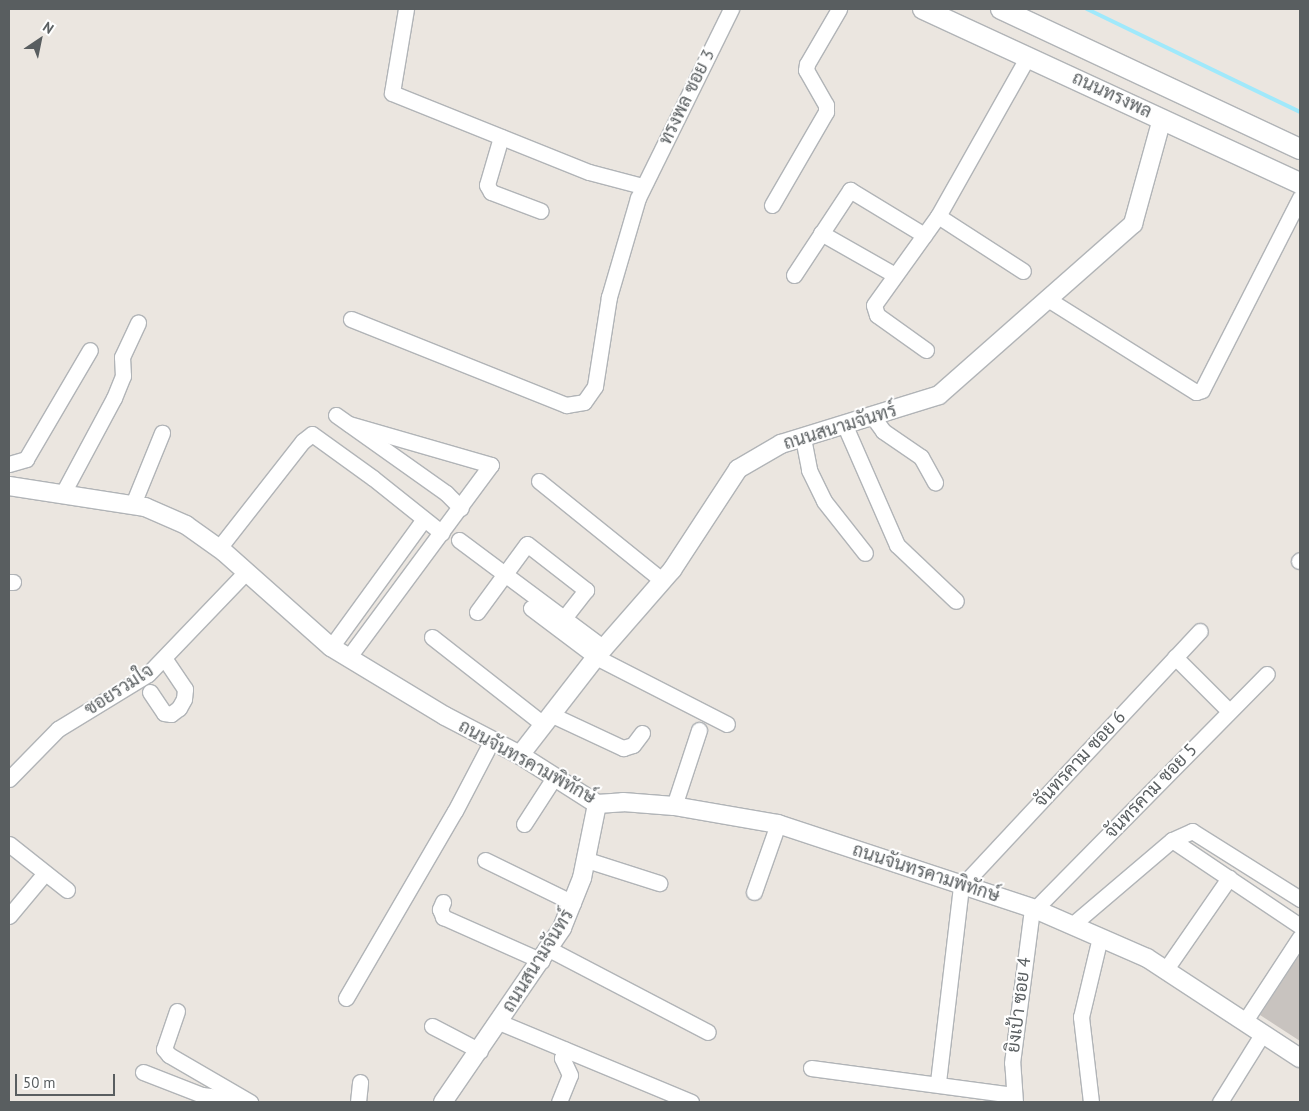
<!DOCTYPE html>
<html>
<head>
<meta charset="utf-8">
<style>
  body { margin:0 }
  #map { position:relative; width:1309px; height:1111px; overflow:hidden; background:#ebe6e0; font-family:"PT Sans",Sarabun,sans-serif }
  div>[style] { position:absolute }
  .stream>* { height:4px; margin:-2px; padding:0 2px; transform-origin:2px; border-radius:2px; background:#a0e9fb }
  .building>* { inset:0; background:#c8c3bf }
  .roads { filter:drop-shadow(1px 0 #b1b4b7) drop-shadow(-1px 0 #b1b4b7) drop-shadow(0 1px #b1b4b7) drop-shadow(0 -1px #b1b4b7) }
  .minor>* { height:15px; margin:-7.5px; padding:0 7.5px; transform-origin:7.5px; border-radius:7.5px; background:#fff }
  .tertiary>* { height:18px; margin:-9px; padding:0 9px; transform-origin:9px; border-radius:9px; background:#fff }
  .secondary>* { height:20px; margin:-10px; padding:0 10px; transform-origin:10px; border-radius:10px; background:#fff }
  span { translate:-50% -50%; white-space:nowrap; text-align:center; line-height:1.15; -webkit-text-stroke:4px #fff; paint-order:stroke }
  .street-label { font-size:18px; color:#595e60 }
  .frame { position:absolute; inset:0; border:10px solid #595e60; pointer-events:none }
  .north { position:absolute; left:15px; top:15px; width:50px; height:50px; -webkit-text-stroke:4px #fff; paint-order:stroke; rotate:34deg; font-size:14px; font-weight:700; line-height:20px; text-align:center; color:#595e60 }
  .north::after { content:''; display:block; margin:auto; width:18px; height:22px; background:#595e60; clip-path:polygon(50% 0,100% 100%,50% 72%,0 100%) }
  .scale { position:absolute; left:15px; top:1074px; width:100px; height:22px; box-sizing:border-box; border:2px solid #595e60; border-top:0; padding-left:6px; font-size:15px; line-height:18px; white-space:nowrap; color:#595e60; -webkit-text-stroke:4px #fff; paint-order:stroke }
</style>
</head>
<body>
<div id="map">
  <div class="stream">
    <div style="left:1087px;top:9px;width:237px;rotate:25.8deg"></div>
  </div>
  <div class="building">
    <div style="clip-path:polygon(1300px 954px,1300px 1041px,1260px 1015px)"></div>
  </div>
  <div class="roads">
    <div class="minor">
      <div style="left:406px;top:9px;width:85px;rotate:99.5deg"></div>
      <div style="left:392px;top:93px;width:212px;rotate:21.9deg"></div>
      <div style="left:589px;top:172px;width:55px;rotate:14.8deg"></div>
      <div style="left:501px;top:137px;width:50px;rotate:106.3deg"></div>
      <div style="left:487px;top:185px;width:8px;rotate:60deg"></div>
      <div style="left:491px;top:192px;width:53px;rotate:20.8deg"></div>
      <div style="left:772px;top:205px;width:108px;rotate:-59.9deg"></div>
      <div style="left:826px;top:112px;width:7px;rotate:-90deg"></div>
      <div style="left:826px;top:105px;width:40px;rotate:-119.7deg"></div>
      <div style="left:806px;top:70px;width:6px;rotate:-81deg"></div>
      <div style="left:807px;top:64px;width:64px;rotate:-59.8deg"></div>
      <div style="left:938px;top:216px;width:101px;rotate:32.9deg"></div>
      <div style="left:821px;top:233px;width:85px;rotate:29.6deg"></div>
      <div style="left:794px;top:275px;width:102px;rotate:-56.6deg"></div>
      <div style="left:850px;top:190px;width:87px;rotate:31.3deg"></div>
      <div style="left:1046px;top:298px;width:177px;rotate:32.1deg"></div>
      <div style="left:1196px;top:392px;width:6px;rotate:-18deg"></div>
      <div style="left:1202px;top:390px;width:216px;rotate:-63deg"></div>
      <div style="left:351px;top:319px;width:232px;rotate:21.8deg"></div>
      <div style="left:566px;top:405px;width:18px;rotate:-9deg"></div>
      <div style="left:584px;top:402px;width:19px;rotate:-55deg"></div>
      <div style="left:595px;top:386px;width:90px;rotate:-81.1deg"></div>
      <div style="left:609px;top:297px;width:103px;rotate:-73.7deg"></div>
      <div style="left:638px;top:198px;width:211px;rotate:-63.8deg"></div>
      <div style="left:926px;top:350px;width:60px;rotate:-144.5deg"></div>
      <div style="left:877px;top:315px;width:10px;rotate:-107deg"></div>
      <div style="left:874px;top:305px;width:110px;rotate:-54.3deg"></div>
      <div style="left:938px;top:216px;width:184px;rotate:-60.6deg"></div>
      <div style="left:336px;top:415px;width:135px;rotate:35.3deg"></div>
      <div style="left:446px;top:493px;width:21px;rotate:45deg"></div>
      <div style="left:873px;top:417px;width:17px;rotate:54deg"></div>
      <div style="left:883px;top:431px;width:46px;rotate:34.4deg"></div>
      <div style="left:921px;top:457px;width:29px;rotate:61deg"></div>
      <div style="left:845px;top:426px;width:130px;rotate:66.4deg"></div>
      <div style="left:897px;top:545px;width:81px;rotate:43.5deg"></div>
      <div style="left:803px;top:438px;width:33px;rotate:79deg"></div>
      <div style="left:809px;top:470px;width:34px;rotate:64deg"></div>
      <div style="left:824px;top:501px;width:66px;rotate:51.7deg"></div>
      <div style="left:9px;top:464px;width:18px;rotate:-16deg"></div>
      <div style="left:26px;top:459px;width:126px;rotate:-59.6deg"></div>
      <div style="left:539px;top:481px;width:159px;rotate:38.9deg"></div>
      <div style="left:63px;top:493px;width:108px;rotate:-61.8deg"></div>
      <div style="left:114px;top:398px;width:24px;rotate:-68deg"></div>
      <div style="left:123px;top:376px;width:19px;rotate:-93deg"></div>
      <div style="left:122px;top:357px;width:38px;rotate:-65deg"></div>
      <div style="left:133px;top:504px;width:77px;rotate:-67.8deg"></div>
      <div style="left:459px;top:540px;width:181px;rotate:36.7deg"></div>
      <div style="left:219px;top:548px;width:136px;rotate:-51.9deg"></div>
      <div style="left:303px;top:441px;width:11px;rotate:-38deg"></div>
      <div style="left:312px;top:434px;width:75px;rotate:35.8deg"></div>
      <div style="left:373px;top:478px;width:88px;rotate:38.6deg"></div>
      <div style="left:1299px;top:561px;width:1px;rotate:-45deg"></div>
      <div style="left:9px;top:582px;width:4px"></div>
      <div style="left:531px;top:608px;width:81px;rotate:37deg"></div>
      <div style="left:596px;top:657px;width:147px;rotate:27.1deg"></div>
      <div style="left:477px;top:612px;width:84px;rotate:-53.7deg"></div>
      <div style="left:527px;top:544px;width:75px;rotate:37.9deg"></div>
      <div style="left:586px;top:590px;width:36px;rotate:128deg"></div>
      <div style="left:432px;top:637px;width:141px;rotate:38.1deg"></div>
      <div style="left:331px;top:647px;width:158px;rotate:-54deg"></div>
      <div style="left:1175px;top:657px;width:76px;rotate:45deg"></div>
      <div style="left:348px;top:658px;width:240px;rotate:-53.5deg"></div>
      <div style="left:491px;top:465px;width:148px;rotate:-163.9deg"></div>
      <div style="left:150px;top:692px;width:25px;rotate:56deg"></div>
      <div style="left:164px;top:713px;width:7px;rotate:8deg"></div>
      <div style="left:171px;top:714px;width:10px;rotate:-37deg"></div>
      <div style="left:179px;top:708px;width:10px;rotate:-61deg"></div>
      <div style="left:184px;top:699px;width:10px;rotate:-84deg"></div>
      <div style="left:185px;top:689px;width:36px;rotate:-124deg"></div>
      <div style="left:550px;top:714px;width:81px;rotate:25deg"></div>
      <div style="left:623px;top:748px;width:10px;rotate:-17deg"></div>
      <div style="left:633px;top:745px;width:15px;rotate:-53deg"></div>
      <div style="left:9px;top:779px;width:70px;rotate:-45.6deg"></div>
      <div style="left:58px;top:729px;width:105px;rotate:-31.4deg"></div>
      <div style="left:148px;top:674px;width:140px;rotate:-46.2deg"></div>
      <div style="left:674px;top:806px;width:80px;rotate:-71.8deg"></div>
      <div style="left:524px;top:824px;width:57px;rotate:-57.1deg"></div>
      <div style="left:1172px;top:840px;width:154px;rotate:33.9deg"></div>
      <div style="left:9px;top:844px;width:74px;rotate:38.4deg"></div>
      <div style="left:485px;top:860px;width:98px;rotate:26deg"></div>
      <div style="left:587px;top:860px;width:76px;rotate:17.7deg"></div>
      <div style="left:754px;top:892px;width:72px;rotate:-70.6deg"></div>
      <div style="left:443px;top:902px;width:8px;rotate:113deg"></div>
      <div style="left:440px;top:909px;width:9px;rotate:69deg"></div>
      <div style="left:443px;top:917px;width:108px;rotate:24deg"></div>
      <div style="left:1035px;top:909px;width:330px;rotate:-45.4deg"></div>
      <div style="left:9px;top:916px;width:56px;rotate:-50.1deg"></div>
      <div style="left:1072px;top:925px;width:131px;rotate:-40.4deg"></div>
      <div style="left:1172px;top:840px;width:22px;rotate:-24deg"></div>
      <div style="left:1192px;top:831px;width:128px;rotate:32.2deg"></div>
      <div style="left:549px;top:949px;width:179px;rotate:27.6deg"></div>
      <div style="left:1166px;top:969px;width:111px;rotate:-55.3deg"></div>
      <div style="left:346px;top:998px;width:216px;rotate:-59.8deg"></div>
      <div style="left:455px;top:811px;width:78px;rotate:-62.4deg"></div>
      <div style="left:177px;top:1011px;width:40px;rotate:108.9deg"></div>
      <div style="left:164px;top:1049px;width:8px;rotate:50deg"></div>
      <div style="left:169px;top:1055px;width:94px;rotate:30.1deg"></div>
      <div style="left:1245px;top:1021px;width:100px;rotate:-56.8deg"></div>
      <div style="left:499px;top:1022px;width:208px;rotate:22.6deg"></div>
      <div style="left:432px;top:1026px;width:54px;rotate:27.5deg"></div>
      <div style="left:811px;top:1068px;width:204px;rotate:7.6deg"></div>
      <div style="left:143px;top:1072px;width:63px;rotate:21.3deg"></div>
      <div style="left:202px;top:1095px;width:38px;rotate:7deg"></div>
      <div style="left:938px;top:1082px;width:196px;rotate:-83.3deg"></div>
      <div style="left:961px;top:887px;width:350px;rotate:-47deg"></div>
      <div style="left:358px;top:1102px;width:20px;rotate:-84deg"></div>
      <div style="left:559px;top:1102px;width:29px;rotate:-68deg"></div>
      <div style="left:570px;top:1075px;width:19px;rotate:-115deg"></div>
      <div style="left:562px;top:1058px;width:9px;rotate:-72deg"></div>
      <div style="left:1015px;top:1102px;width:39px;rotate:-94deg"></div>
      <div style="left:1012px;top:1063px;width:156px;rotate:-82.6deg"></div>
      <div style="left:1091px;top:1102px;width:86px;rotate:-96.7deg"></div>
      <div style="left:1081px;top:1017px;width:82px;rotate:-76.6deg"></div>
      <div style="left:1220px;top:1102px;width:81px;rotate:-58.1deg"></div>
    </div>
    <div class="tertiary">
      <div style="left:9px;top:486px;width:138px;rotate:8.8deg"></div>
      <div style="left:145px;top:507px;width:45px;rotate:23.7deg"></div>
      <div style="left:186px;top:525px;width:47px;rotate:35.4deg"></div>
      <div style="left:224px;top:552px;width:143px;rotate:41.6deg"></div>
      <div style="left:331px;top:647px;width:133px;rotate:31.2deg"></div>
      <div style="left:445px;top:716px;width:85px;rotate:27.5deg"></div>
      <div style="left:520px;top:755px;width:91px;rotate:32.5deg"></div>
      <div style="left:597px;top:804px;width:26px;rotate:-4deg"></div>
      <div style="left:623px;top:802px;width:51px;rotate:4.5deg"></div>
      <div style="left:674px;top:806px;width:106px;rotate:9.8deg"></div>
      <div style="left:778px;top:824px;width:271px;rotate:18.3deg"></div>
      <div style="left:1035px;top:909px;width:122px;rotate:23.6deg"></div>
      <div style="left:1147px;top:958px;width:183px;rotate:33.2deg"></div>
      <div style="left:520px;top:755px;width:124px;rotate:-52.2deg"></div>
      <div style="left:596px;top:657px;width:116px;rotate:-48.9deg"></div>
      <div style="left:672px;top:570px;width:121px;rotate:-56.8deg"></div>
      <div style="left:738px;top:469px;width:50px;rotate:-30.2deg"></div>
      <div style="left:781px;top:444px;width:165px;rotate:-17.2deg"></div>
      <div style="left:939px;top:395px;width:259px;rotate:-41.4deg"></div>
      <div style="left:1133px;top:224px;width:109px;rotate:-74.6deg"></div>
      <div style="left:443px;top:1102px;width:211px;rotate:-55.6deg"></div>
      <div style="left:562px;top:928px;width:54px;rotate:-68.2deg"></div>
      <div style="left:582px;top:878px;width:76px;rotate:-78.5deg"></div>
    </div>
    <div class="secondary">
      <div style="left:923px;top:9px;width:415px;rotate:24.8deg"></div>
      <div style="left:1001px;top:9px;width:330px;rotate:25.1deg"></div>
    </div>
  </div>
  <div class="street-label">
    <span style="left:1112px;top:95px;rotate:25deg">ถนนทรงพล</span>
    <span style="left:687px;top:97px;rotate:-64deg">ทรงพล ซอย 3</span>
    <span style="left:840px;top:427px;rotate:-17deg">ถนนสนามจันทร์</span>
    <span style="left:119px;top:690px;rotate:-33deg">ซอยรวมใจ</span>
    <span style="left:1080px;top:759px;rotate:-47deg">จันทรคาม ซอย 6</span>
    <span style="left:527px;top:762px;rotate:29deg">ถนนจันทรคามพิทักษ์</span>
    <span style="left:1151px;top:791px;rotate:-46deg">จันทรคาม ซอย 5</span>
    <span style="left:926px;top:873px;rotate:18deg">ถนนจันทรคามพิทักษ์</span>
    <span style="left:538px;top:961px;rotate:-58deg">ถนนสนามจันทร์</span>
    <span style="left:1019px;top:1005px;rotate:-83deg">ยิงเป้า ซอย 4</span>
  </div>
  <div class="frame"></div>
  <div class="north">N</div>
  <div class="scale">50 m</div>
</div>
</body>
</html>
